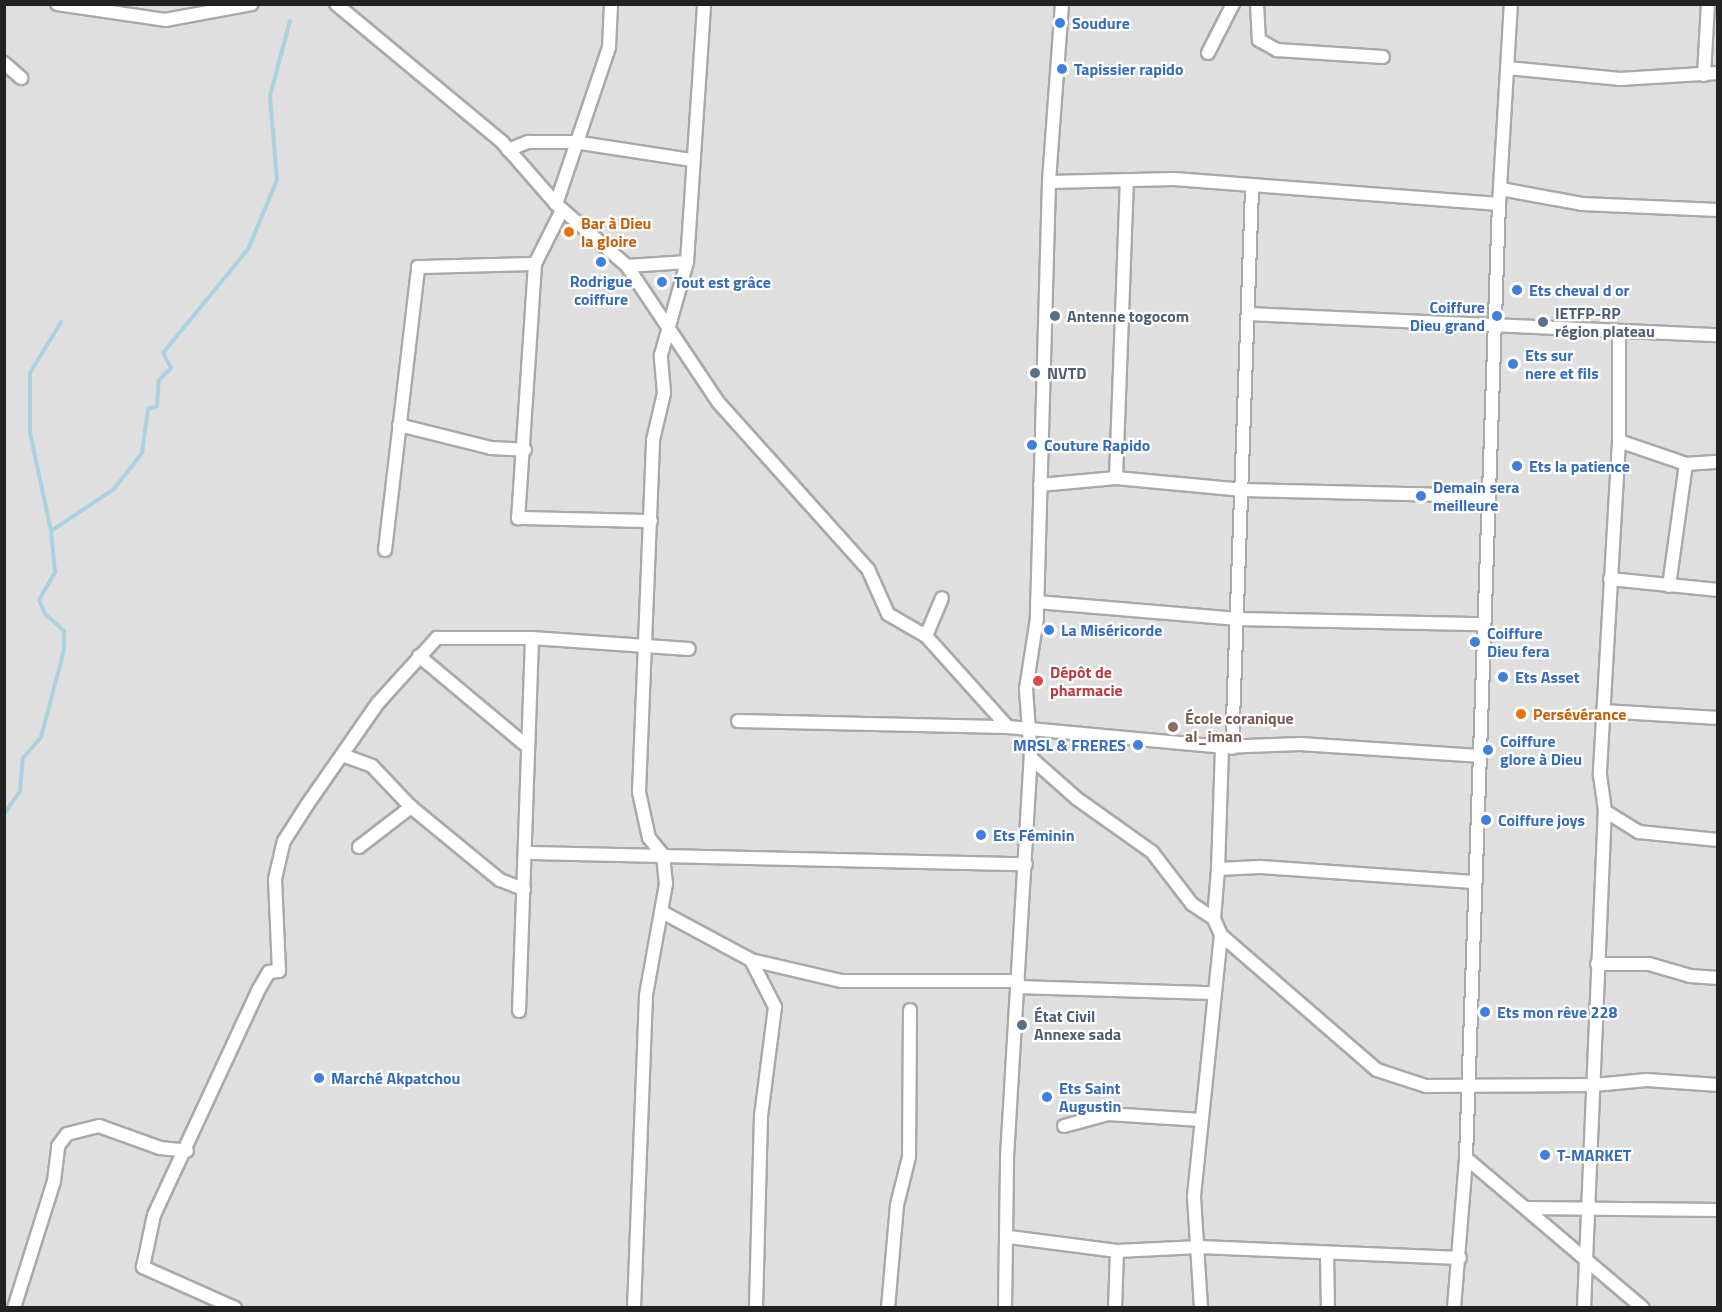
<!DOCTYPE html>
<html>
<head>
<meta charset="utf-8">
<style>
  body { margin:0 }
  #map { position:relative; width:1722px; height:1312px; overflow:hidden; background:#f2efe9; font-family:"Titillium Web",sans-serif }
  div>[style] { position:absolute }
  .residential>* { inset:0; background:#e0dfdf }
  .stream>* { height:4px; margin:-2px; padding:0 2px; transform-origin:2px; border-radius:2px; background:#aad3df }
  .roads { filter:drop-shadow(2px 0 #a9a9a9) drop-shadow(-2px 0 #a9a9a9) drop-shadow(0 2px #a9a9a9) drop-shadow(0 -2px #a9a9a9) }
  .minor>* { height:12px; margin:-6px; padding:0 6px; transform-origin:6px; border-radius:6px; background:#fff }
  .dots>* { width:16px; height:16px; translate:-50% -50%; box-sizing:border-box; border:3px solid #fff; border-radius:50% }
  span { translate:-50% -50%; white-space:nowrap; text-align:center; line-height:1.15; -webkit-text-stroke:4.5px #fff; paint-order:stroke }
  .shop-label { font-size:16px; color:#366cbe; font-weight:700 }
  .left { translate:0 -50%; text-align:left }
  .right { translate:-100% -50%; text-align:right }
  .food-label { font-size:16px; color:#c56008; font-weight:700 }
  .service-label { font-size:16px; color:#4e5e75; font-weight:700 }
  .health-label { font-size:16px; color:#be3a42; font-weight:700 }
  .education-label { font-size:16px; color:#785e54; font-weight:700 }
  .frame { position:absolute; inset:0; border:6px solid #222; pointer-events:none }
</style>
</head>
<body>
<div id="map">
  <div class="residential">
    <div style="clip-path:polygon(5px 5px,1717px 5px,1717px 1307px,5px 1307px)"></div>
  </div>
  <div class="stream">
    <div style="left:51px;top:531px;width:100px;rotate:-102.1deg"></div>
    <div style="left:30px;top:433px;width:60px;rotate:-90deg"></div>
    <div style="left:30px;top:373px;width:60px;rotate:-58.7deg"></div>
    <div style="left:4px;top:814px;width:28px;rotate:-55deg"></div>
    <div style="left:20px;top:791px;width:33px;rotate:-85deg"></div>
    <div style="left:23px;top:758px;width:28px;rotate:-49deg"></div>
    <div style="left:41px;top:737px;width:90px;rotate:-75.2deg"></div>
    <div style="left:64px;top:650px;width:19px;rotate:-90deg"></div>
    <div style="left:64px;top:631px;width:25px;rotate:-138deg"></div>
    <div style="left:45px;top:614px;width:15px;rotate:-113deg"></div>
    <div style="left:39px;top:600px;width:32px;rotate:-60deg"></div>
    <div style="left:55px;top:572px;width:41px;rotate:-95.6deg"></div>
    <div style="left:51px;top:531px;width:76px;rotate:-33.7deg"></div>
    <div style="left:114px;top:489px;width:46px;rotate:-52.1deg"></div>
    <div style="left:142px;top:453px;width:44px;rotate:-82.2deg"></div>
    <div style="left:148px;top:409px;width:9px;rotate:-18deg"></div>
    <div style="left:157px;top:406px;width:26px;rotate:-86deg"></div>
    <div style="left:159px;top:380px;width:17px;rotate:-45deg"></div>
    <div style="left:171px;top:368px;width:17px;rotate:-118deg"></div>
    <div style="left:163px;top:353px;width:134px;rotate:-50.7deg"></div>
    <div style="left:248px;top:249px;width:75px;rotate:-67.2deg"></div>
    <div style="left:277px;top:180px;width:84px;rotate:-94.8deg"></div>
    <div style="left:270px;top:96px;width:78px;rotate:-75.1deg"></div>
  </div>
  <div class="roads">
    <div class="minor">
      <div style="left:57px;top:4px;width:109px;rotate:8.4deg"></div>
      <div style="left:165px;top:20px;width:88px;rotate:-10.4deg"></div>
      <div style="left:336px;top:4px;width:216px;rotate:39.7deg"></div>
      <div style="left:502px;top:142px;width:82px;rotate:48.9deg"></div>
      <div style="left:556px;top:204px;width:94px;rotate:41.1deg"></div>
      <div style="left:627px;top:266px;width:164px;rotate:56.2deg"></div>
      <div style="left:718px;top:402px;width:224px;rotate:48.1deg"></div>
      <div style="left:868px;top:569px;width:49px;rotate:66deg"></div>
      <div style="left:888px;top:614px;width:44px;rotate:30.1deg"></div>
      <div style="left:926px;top:636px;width:122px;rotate:48deg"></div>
      <div style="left:1062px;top:4px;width:178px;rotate:94.2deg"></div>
      <div style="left:1049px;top:182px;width:436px;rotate:91.6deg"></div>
      <div style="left:1037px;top:618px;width:72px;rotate:98.8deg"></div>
      <div style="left:1026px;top:689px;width:69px;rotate:85.9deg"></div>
      <div style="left:1031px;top:758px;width:60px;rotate:41.6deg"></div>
      <div style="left:1076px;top:798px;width:93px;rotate:35.4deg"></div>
      <div style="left:1152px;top:852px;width:66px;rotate:52.4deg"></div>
      <div style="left:1192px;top:904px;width:27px;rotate:34deg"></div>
      <div style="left:1214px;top:919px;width:17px;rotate:66deg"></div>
      <div style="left:1221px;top:935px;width:206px;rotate:40.9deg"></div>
      <div style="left:1377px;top:1070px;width:52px;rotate:18.1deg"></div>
      <div style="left:1426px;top:1086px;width:168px;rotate:-0.3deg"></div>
      <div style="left:1594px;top:1085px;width:53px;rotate:-5.4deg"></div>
      <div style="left:1647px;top:1080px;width:71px;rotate:4deg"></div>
      <div style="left:1257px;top:4px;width:36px;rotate:87deg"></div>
      <div style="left:1259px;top:40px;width:21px;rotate:29deg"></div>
      <div style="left:1277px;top:50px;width:106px;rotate:3.8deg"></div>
      <div style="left:1208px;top:53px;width:55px;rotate:-63deg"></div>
      <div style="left:4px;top:63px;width:23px;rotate:41deg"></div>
      <div style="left:1508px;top:68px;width:113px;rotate:5.6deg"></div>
      <div style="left:1620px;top:79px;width:98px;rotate:-3.5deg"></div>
      <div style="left:1704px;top:75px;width:71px;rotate:-86.8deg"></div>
      <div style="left:508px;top:150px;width:22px;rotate:-22deg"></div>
      <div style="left:528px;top:142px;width:46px"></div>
      <div style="left:574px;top:142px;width:118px;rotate:8.7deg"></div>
      <div style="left:1049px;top:182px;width:125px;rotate:-1.4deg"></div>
      <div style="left:1174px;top:179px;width:326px;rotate:4.4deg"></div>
      <div style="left:1501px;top:189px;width:82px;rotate:10.5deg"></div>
      <div style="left:1582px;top:204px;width:136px;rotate:2.5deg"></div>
      <div style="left:556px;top:204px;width:166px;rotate:-71.3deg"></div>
      <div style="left:609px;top:47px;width:43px;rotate:-87.3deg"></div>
      <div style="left:562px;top:210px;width:60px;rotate:116.6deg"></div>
      <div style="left:535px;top:264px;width:255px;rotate:93.8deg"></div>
      <div style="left:518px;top:518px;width:133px;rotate:1.3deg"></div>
      <div style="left:627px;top:266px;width:60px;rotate:-3.8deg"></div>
      <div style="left:1248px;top:314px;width:470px;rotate:2.6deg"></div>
      <div style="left:1619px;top:331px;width:110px;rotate:90deg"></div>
      <div style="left:1619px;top:441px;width:335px;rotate:93.3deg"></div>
      <div style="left:1600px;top:775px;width:36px;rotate:82deg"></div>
      <div style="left:1605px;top:811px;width:40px;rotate:32deg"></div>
      <div style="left:1639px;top:832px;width:79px;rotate:5.8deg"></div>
      <div style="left:399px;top:425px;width:95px;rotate:14deg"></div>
      <div style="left:491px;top:448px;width:34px;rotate:3deg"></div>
      <div style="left:1619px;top:441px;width:71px;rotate:18.9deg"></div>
      <div style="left:1686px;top:464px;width:32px;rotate:-4deg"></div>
      <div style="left:1116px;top:478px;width:298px;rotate:-87.9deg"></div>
      <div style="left:1040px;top:485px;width:76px;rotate:-5.3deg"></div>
      <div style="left:1116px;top:478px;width:128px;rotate:5.4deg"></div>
      <div style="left:1243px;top:490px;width:246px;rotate:1.4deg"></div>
      <div style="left:385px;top:550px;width:285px;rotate:-83.3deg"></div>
      <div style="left:418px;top:267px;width:117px;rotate:-1.5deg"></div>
      <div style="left:1610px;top:579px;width:109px;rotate:5.8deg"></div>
      <div style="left:1669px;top:586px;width:123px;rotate:-82.1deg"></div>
      <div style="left:1037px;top:602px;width:202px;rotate:4.8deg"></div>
      <div style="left:1238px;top:619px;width:246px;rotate:1.2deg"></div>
      <div style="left:926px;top:636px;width:41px;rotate:-67.2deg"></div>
      <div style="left:419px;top:656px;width:142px;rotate:39.9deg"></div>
      <div style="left:1603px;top:711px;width:115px;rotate:3.5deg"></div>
      <div style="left:738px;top:721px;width:270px;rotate:1.3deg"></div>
      <div style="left:1008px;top:727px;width:215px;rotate:5.3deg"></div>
      <div style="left:1222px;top:747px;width:78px;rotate:-2.2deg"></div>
      <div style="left:1300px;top:744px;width:179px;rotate:3.8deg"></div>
      <div style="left:1232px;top:748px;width:560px;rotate:-87.95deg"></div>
      <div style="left:345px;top:756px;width:29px;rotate:20deg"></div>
      <div style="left:372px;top:766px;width:57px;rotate:46.4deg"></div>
      <div style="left:411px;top:807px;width:115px;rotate:39.4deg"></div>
      <div style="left:500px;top:880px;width:26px;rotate:21deg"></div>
      <div style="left:359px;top:847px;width:66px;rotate:-37.6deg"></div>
      <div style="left:527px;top:853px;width:499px;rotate:1.3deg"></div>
      <div style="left:1218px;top:869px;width:122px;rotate:-88.1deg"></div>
      <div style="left:662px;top:912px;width:101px;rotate:28.3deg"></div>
      <div style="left:751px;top:960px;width:92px;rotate:13.1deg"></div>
      <div style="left:841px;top:981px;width:177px"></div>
      <div style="left:1214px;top:919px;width:50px;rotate:-85.4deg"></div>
      <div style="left:1218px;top:869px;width:42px;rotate:-2.7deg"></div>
      <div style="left:1260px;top:867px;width:215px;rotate:4deg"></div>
      <div style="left:751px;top:960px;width:53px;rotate:62.9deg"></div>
      <div style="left:775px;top:1007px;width:110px;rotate:97.3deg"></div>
      <div style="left:761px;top:1116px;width:192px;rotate:91.5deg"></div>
      <div style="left:1597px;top:964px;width:52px"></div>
      <div style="left:1649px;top:964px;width:43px;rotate:16.3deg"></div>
      <div style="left:1690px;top:976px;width:28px;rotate:4deg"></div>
      <div style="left:1017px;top:987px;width:195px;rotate:1.8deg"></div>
      <div style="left:519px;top:1011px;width:373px;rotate:-88deg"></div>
      <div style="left:1064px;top:1126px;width:46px;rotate:-15.3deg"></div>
      <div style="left:1108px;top:1114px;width:93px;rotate:3.7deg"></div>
      <div style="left:1466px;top:1158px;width:232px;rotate:40.3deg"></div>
      <div style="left:1527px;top:1208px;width:191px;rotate:0.6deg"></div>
      <div style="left:1009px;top:1237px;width:109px;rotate:7.4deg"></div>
      <div style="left:1117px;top:1251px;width:83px;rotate:-2.8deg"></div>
      <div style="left:1200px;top:1247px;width:260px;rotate:2.4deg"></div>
      <div style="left:1327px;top:1253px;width:55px;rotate:89deg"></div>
      <div style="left:14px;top:1308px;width:133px;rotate:-72.5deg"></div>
      <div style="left:54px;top:1181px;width:35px;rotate:-83deg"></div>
      <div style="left:58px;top:1146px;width:15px;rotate:-53deg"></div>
      <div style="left:67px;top:1134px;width:33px;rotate:-14deg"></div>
      <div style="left:99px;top:1126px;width:65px;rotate:19.8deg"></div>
      <div style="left:160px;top:1148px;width:27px;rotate:6deg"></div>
      <div style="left:235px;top:1308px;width:101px;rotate:-156deg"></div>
      <div style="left:143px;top:1267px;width:53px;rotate:-78.1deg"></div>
      <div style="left:154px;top:1215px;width:249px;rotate:-65.1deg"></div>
      <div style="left:259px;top:989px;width:20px;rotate:-60deg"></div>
      <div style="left:269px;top:972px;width:10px;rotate:-6deg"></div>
      <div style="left:279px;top:971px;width:92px;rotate:-92.5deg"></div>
      <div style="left:275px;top:879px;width:39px;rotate:-77deg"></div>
      <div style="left:284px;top:841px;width:43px;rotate:-57.4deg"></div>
      <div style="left:307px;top:805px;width:124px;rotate:-55.2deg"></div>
      <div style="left:378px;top:703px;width:88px;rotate:-47.8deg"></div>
      <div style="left:437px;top:638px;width:95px"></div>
      <div style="left:532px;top:638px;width:157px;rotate:4deg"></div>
      <div style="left:634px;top:1308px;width:313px;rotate:-87.8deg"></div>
      <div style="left:646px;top:995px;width:113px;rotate:-79.8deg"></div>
      <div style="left:666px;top:884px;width:29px;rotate:-96deg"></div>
      <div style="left:663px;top:855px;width:22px;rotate:-129deg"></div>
      <div style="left:649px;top:838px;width:47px;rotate:-102.3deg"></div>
      <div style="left:639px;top:792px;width:352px;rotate:-87.7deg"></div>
      <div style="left:653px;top:440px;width:48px;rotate:-76.8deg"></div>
      <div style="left:664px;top:393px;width:38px;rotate:-95deg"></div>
      <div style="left:661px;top:355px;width:97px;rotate:-74.4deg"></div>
      <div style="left:687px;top:262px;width:259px;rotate:-86.2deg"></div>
      <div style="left:888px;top:1308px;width:103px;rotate:-85deg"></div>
      <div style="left:897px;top:1205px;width:49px;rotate:-76deg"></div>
      <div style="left:909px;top:1157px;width:147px;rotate:-89.6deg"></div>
      <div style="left:1005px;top:1308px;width:151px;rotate:-89.2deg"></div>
      <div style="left:1007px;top:1157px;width:400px;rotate:-86.6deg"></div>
      <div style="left:1115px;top:1308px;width:57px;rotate:-88deg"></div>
      <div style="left:1201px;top:1308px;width:112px;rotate:-93.6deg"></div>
      <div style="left:1194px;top:1196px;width:262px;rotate:-84.1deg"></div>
      <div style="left:1454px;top:1308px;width:150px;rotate:-85.4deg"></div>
      <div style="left:1466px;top:1158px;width:955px;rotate:-88.02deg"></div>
      <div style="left:1499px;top:204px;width:200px;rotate:-86.6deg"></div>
      <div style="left:1584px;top:1308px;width:497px;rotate:-87.6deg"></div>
    </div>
  </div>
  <div class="dots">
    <div style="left:1060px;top:23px;background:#3f7fe0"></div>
    <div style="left:1062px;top:69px;background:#3f7fe0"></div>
    <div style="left:569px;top:232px;background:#e8710a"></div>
    <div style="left:601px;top:262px;background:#3f7fe0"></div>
    <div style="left:662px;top:282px;background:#3f7fe0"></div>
    <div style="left:1517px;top:290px;background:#3f7fe0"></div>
    <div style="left:1055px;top:316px;background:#5c6f8a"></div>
    <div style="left:1497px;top:316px;background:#3f7fe0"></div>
    <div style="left:1543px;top:322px;background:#5c6f8a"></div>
    <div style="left:1513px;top:364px;background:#3f7fe0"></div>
    <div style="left:1035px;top:373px;background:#5c6f8a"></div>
    <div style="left:1032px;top:445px;background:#3f7fe0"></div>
    <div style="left:1517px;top:466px;background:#3f7fe0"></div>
    <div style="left:1421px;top:496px;background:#3f7fe0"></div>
    <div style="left:1049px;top:630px;background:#3f7fe0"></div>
    <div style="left:1475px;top:642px;background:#3f7fe0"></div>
    <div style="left:1503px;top:677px;background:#3f7fe0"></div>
    <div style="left:1038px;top:681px;background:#e0444e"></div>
    <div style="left:1521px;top:714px;background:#e8710a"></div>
    <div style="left:1173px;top:727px;background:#8d6e63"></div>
    <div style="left:1138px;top:745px;background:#3f7fe0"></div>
    <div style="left:1488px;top:750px;background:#3f7fe0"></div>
    <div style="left:1486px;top:820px;background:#3f7fe0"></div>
    <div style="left:981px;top:835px;background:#3f7fe0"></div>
    <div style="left:1485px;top:1012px;background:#3f7fe0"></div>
    <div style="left:1022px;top:1025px;background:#5c6f8a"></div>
    <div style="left:319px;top:1078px;background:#3f7fe0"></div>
    <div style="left:1047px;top:1097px;background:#3f7fe0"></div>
    <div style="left:1545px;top:1155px;background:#3f7fe0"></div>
  </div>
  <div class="shop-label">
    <span class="left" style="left:1072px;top:23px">Soudure</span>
    <span class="left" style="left:1074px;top:69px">Tapissier rapido</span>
    <span style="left:601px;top:290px">Rodrigue<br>coiffure</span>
    <span class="left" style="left:674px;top:282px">Tout est grâce</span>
    <span class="left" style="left:1529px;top:290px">Ets cheval d or</span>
    <span class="right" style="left:1485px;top:316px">Coiffure<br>Dieu grand</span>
    <span class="left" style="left:1525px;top:364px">Ets sur<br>nere et fils</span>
    <span class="left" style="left:1044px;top:445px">Couture Rapido</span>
    <span class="left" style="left:1529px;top:466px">Ets la patience</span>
    <span class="left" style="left:1433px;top:496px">Demain sera<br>meilleure</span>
    <span class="left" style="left:1061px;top:630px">La Miséricorde</span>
    <span class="left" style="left:1487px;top:642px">Coiffure<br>Dieu fera</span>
    <span class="left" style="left:1515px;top:677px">Ets Asset</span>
    <span class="left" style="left:1500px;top:750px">Coiffure<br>glore à Dieu</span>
    <span class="right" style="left:1126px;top:745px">MRSL &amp; FRERES</span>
    <span class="left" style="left:1498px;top:820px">Coiffure joys</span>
    <span class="left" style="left:993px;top:835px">Ets Féminin</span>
    <span class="left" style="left:1497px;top:1012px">Ets mon rêve 228</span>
    <span class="left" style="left:331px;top:1078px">Marché Akpatchou</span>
    <span class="left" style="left:1059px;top:1097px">Ets Saint<br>Augustin</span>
    <span class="left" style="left:1557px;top:1155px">T-MARKET</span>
  </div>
  <div class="food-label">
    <span class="left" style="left:581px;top:232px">Bar à Dieu<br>la gloire</span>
    <span class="left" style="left:1533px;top:714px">Persévérance</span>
  </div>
  <div class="service-label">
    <span class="left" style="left:1555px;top:322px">IETFP-RP<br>région plateau</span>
    <span class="left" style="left:1067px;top:316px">Antenne togocom</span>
    <span class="left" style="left:1047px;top:373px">NVTD</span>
    <span class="left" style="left:1034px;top:1025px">État Civil<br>Annexe sada</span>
  </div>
  <div class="health-label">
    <span class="left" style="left:1050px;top:681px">Dépôt de<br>pharmacie</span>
  </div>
  <div class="education-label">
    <span class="left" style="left:1185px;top:727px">École coranique<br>al_iman</span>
  </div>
  <div class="frame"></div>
</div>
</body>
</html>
